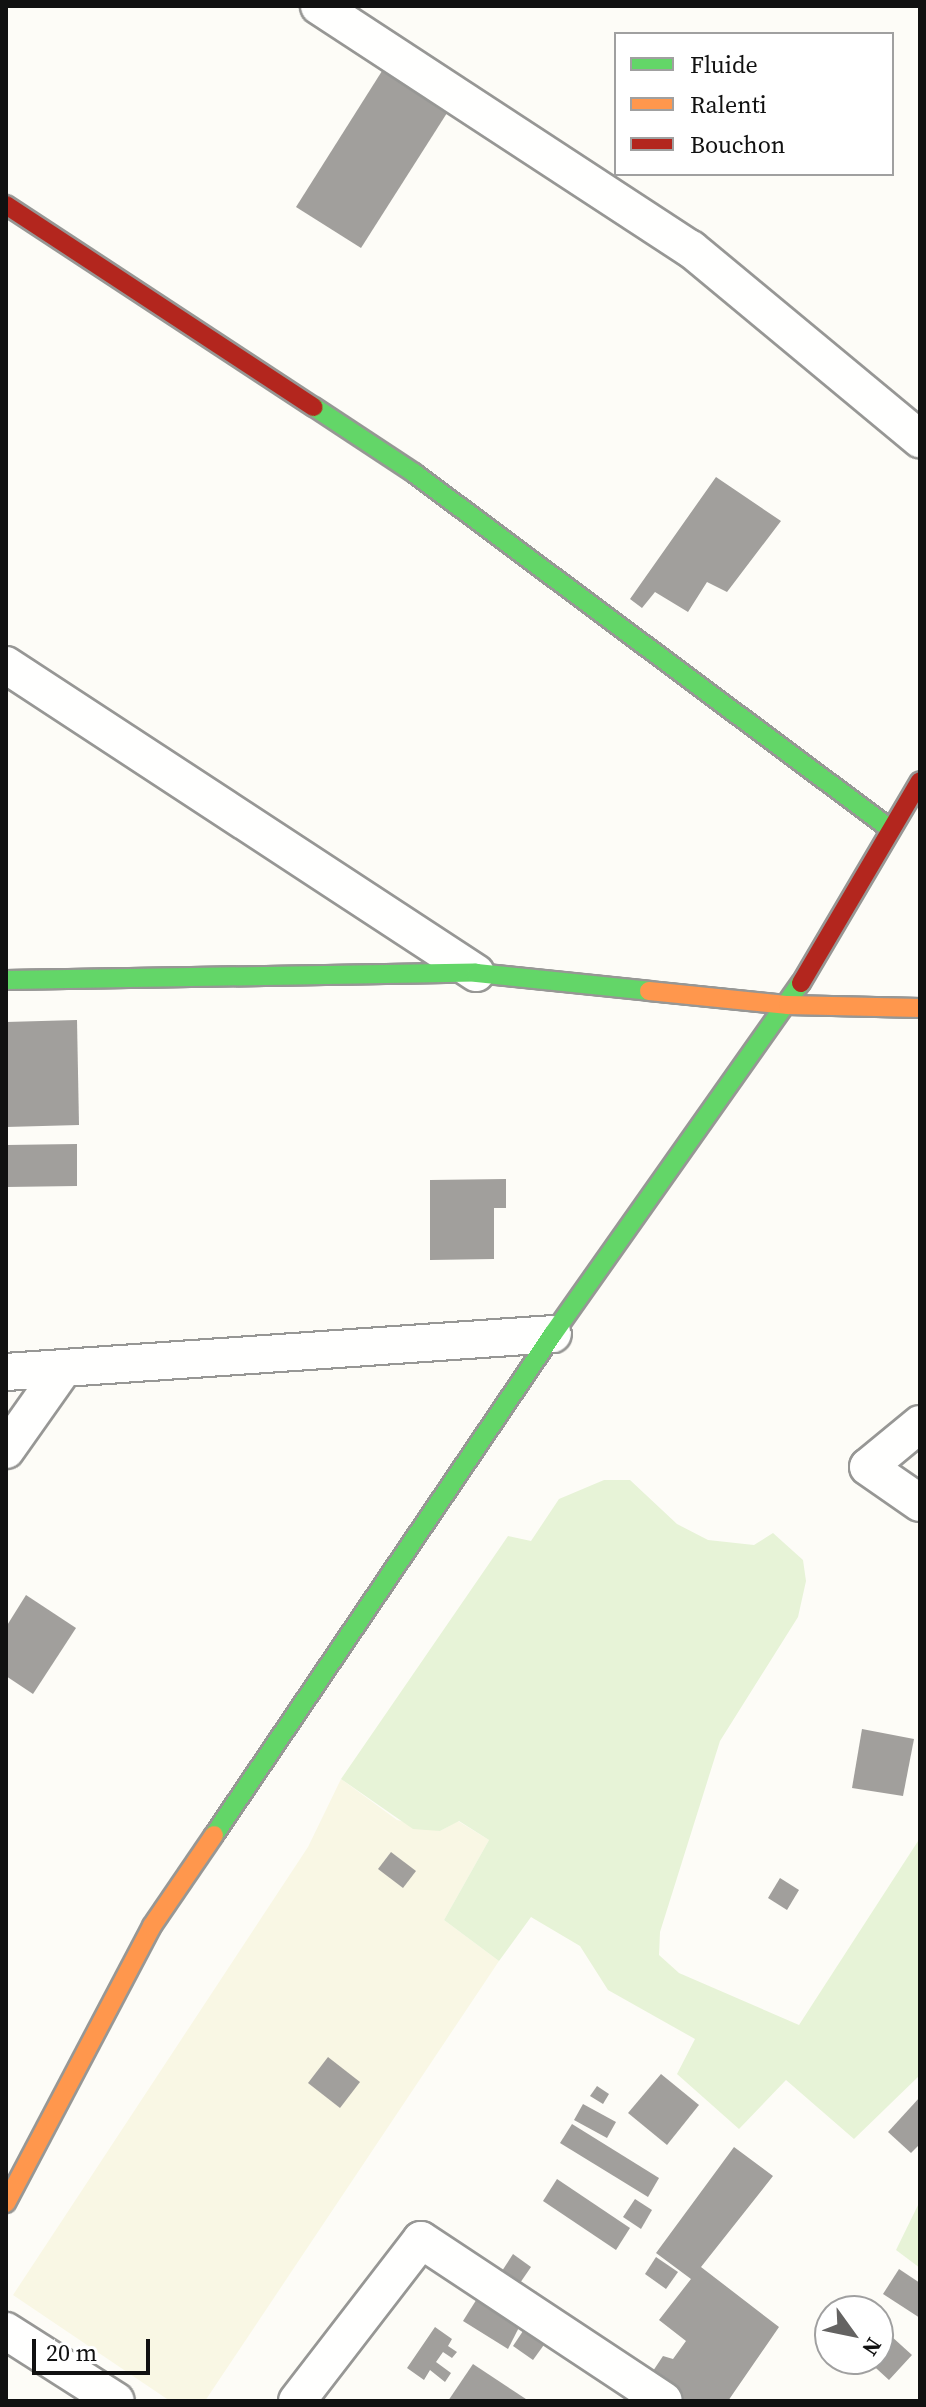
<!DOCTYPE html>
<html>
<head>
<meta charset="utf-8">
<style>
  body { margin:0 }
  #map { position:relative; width:926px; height:2407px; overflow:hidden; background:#fdfcf7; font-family:"Source Serif 4",serif }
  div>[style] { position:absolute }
  .farmland>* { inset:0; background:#f9f7e4 }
  .green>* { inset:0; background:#e7f3d7 }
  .building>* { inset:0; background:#a19f9c }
  .roads { filter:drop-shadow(2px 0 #979795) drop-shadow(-2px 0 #979795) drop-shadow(0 2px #979795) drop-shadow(0 -2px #979795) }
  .street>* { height:36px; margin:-18px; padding:0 18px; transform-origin:18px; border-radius:18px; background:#fffffe }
  .fast>* { height:18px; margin:-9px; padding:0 9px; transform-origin:9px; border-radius:9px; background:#63d668 }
  .slow>* { height:18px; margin:-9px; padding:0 9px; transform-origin:9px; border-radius:9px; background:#ff974d }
  .jam>* { height:18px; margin:-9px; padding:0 9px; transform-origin:9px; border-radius:9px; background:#b3261e }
  span { translate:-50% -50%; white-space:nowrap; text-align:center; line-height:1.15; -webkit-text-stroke:8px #fff; paint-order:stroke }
  .frame { position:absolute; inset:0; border:8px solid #111; pointer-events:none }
  .legend { position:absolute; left:614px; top:32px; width:280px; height:144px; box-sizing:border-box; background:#fff; border:2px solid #a0a0a0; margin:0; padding:10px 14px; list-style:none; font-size:24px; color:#111 }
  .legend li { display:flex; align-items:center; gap:16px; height:40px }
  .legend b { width:40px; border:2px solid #a0a0a0 }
  .north { position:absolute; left:814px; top:2295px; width:80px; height:80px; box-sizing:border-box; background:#fff; border:2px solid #a0a0a0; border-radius:50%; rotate:123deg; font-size:22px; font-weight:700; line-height:32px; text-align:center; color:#111 }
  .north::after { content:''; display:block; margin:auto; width:28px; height:36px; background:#646362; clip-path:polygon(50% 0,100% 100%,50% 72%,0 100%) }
  .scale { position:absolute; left:32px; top:2339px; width:118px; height:36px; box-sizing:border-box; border:4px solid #111; border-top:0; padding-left:10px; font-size:24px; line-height:28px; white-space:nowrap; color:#111; -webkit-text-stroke:6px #fff; paint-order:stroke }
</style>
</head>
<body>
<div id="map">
  <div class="farmland">
    <div style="clip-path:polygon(341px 1779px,397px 1820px,440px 1831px,458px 1821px,489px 1840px,444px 1920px,499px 1961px,205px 2401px,170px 2401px,13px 2295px,308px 1847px)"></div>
  </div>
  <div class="green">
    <div style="clip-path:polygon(604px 1480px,630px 1480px,677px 1524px,708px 1540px,754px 1545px,773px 1533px,803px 1560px,806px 1581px,798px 1617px,720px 1741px,660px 1932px,659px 1955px,679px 1973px,799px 2025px,920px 1838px,920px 2075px,854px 2139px,786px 2080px,739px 2129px,677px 2074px,695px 2039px,608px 1990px,580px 1946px,531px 1917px,499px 1961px,444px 1920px,489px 1840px,459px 1821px,440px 1831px,413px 1829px,341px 1779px,508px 1536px,531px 1541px,559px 1499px)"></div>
    <div style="clip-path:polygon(920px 2201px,920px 2268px,896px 2250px)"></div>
  </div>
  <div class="building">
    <div style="clip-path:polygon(382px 71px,447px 113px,361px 248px,296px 207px)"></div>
    <div style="clip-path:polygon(716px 477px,781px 521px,727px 592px,707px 582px,688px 612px,655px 592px,642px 608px,630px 599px)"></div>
    <div style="clip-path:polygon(77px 1020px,79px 1125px,6px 1127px,6px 1022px)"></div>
    <div style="clip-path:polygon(77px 1144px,77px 1186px,6px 1187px,6px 1145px)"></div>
    <div style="clip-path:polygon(506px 1179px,506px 1208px,494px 1208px,494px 1259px,430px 1260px,430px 1180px)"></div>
    <div style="clip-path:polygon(26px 1595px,76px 1628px,33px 1694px,6px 1676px,6px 1627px)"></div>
    <div style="clip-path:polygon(862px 1729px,914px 1739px,903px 1796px,852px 1788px)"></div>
    <div style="clip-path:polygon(391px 1852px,416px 1871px,403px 1888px,378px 1869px)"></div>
    <div style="clip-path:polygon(780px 1878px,799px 1890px,787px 1910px,768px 1898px)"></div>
    <div style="clip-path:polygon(328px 2057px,360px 2082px,340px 2108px,308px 2083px)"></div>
    <div style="clip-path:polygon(661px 2074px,699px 2105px,667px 2145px,628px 2113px)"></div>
    <div style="clip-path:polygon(597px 2086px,609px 2094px,603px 2104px,590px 2096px)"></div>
    <div style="clip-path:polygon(920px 2097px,920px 2144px,911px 2153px,888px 2132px)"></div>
    <div style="clip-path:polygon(583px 2104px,616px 2122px,607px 2138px,574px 2120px)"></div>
    <div style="clip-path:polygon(572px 2124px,659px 2178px,648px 2197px,560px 2143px)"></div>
    <div style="clip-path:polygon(734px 2147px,773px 2176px,701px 2267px,779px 2327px,728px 2401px,633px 2401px,663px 2356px,673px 2359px,686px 2341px,659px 2320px,691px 2279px,656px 2253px)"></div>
    <div style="clip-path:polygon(557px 2179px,630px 2228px,616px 2250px,543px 2201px)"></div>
    <div style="clip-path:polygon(635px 2199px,652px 2210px,641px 2229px,623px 2217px)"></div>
    <div style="clip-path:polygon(513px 2254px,531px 2267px,520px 2283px,502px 2271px)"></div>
    <div style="clip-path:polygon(656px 2257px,678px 2272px,666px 2289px,645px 2274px)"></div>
    <div style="clip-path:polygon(899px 2269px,920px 2283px,920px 2318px,883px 2294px)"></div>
    <div style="clip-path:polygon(490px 2278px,537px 2292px,508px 2349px,463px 2321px)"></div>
    <div style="clip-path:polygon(880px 2326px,912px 2355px,889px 2380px,866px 2359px,878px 2359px)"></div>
    <div style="clip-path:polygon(435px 2327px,452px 2339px,448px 2346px,457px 2352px,452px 2358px,443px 2352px,436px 2362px,451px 2373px,445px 2382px,430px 2370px,424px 2380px,407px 2368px)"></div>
    <div style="clip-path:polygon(525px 2328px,546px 2342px,533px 2360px,513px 2346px)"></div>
    <div style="clip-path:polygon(473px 2364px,529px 2401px,448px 2401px)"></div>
  </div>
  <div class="roads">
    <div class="street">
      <div style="left:319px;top:6px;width:444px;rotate:33.2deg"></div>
      <div style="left:691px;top:249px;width:298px;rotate:39.7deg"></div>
      <div style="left:6px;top:665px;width:562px;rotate:33.24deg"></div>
      <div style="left:6px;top:1372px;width:548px;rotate:-3.97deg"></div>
      <div style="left:920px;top:1424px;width:67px;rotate:140.4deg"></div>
      <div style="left:868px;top:1467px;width:63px;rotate:34.7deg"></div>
      <div style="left:6px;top:1450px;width:95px;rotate:-54.8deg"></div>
      <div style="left:6px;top:2331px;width:130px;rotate:32.5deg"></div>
      <div style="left:297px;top:2401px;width:203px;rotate:-52.4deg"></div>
      <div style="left:421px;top:2240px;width:291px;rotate:33.5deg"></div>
    </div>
    <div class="fast">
      <div style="left:314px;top:407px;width:120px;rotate:33.4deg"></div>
      <div style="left:414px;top:473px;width:593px;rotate:36.77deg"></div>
      <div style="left:6px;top:980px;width:470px;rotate:-0.9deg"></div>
      <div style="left:476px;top:973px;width:174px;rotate:5.9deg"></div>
      <div style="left:214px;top:1835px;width:605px;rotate:-55.92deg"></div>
      <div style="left:553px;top:1334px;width:430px;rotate:-54.8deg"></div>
    </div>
    <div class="slow">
      <div style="left:649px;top:991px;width:140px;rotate:5.8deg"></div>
      <div style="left:788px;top:1005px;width:132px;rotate:1.3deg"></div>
      <div style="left:6px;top:2203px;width:313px;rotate:-62.2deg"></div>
      <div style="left:152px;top:1926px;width:110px;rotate:-55.7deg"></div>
    </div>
    <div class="jam">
      <div style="left:6px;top:205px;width:368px;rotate:33.3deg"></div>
      <div style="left:801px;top:983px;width:234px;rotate:-59.5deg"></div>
    </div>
  </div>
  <div class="frame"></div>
  <ul class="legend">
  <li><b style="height:10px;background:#63d668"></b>Fluide</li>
  <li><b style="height:10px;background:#ff974d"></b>Ralenti</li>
  <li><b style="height:10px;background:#b3261e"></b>Bouchon</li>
  </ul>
  <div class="north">N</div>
  <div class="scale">20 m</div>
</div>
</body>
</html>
